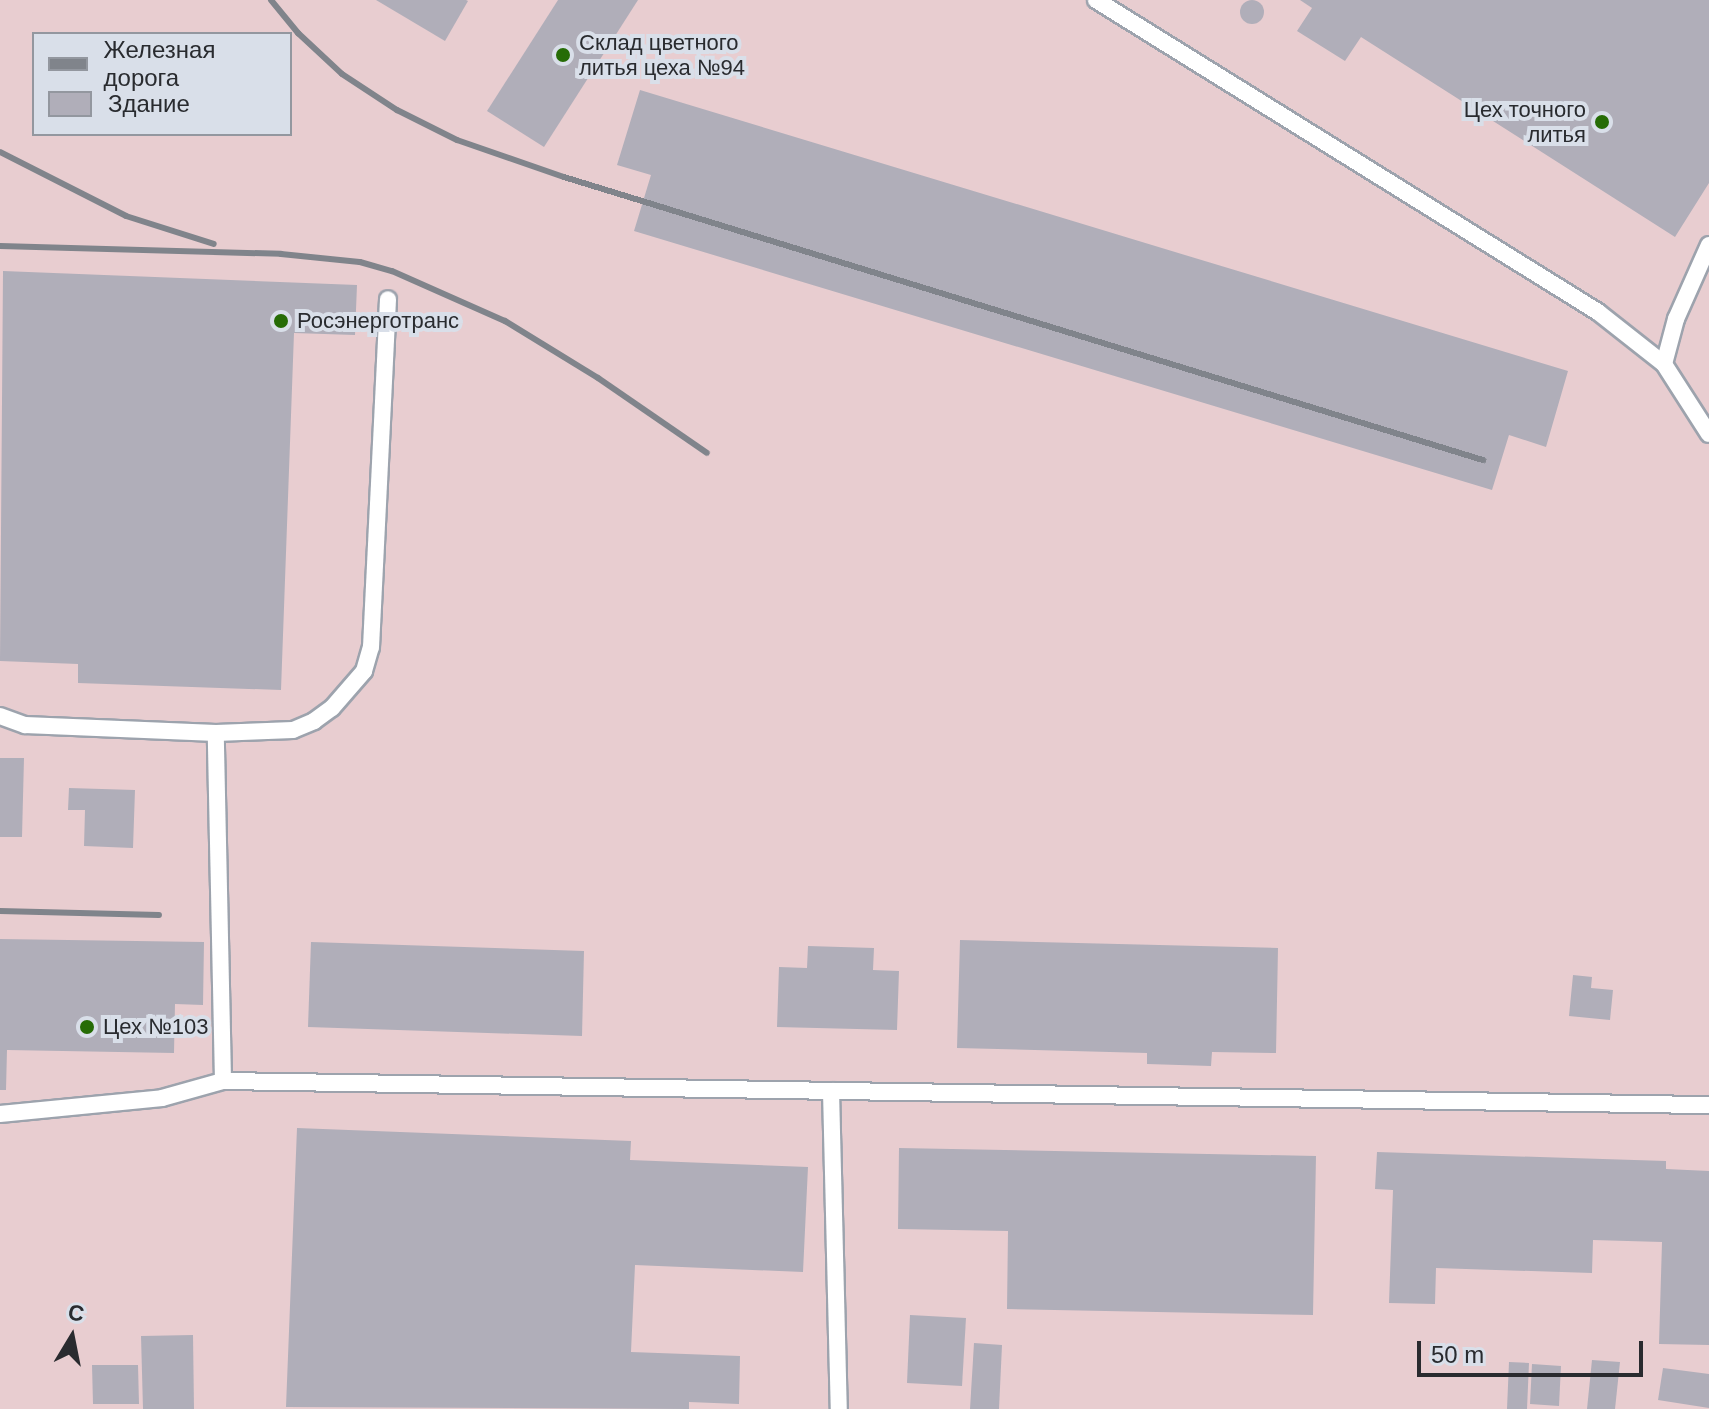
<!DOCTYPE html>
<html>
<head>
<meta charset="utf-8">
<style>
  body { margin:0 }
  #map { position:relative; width:1709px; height:1409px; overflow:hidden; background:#d9dfe9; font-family:Arial,sans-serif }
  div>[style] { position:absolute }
  .industrial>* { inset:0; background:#e8cdd0 }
  .building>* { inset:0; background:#b0aeb9 }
  .round { border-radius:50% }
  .roads { filter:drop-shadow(2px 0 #9da3ad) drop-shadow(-2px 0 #9da3ad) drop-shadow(0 2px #9da3ad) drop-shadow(0 -2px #9da3ad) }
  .service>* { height:16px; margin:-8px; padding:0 8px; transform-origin:8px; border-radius:8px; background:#fff }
  .rail>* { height:6px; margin:-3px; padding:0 3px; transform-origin:3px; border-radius:3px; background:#80848b }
  .dots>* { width:22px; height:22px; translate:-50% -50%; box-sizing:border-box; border:4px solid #d9dfe9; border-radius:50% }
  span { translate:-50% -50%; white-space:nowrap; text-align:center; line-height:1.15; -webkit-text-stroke:8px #d9dfe9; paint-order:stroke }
  .poi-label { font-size:22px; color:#292b2f }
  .left { translate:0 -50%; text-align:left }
  .right { translate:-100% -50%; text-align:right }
  .legend { position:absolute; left:32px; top:32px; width:260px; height:104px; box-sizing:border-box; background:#d9dfe9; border:2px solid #93979f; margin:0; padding:10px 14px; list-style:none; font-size:24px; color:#292b2f }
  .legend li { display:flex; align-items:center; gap:16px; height:40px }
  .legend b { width:40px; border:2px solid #93979f }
  .north { position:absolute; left:32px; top:1297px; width:80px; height:80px; -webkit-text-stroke:6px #d9dfe9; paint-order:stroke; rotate:10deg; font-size:22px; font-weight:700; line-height:32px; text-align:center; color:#292b2f }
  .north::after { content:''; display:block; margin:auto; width:28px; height:36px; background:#292b2f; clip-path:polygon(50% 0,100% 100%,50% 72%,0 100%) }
  .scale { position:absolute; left:1417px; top:1341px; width:226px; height:36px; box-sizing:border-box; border:4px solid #292b2f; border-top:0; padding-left:10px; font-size:24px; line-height:28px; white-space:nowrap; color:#292b2f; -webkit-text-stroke:6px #d9dfe9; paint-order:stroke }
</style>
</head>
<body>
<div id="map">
  <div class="industrial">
    <div style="clip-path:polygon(evenodd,0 0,1709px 0,1709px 1409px,0 1409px,0 0,34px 34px,290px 34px,290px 134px,34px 134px,34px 34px)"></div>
  </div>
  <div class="building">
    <div class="round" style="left:1240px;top:0;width:24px;height:24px"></div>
    <div style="clip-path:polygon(376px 0,466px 0,468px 1px,445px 41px)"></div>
    <div style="clip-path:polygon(558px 0,638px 0,544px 147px,487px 111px)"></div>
    <div style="clip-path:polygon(1300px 0,1709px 0,1709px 183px,1675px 237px,1361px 37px,1345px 61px,1297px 31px,1312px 8px)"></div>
    <div style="clip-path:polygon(640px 90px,1568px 371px,1546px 447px,1509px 435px,1492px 490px,634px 231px,651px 175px,617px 165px)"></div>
    <div style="clip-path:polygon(3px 271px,357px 285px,355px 335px,294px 333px,281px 690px,78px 683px,78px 664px,0 661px)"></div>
    <div style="clip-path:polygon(0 758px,24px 758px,22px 837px,0 837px)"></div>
    <div style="clip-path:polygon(69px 788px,135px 790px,133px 848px,84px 846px,85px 810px,68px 810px)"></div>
    <div style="clip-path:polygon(0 939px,204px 942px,203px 1005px,175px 1004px,174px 1053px,7px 1050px,6px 1090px,0 1090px)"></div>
    <div style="clip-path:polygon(960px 940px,1278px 948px,1276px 1053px,1212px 1052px,1211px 1066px,1147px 1064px,1147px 1053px,957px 1048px)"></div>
    <div style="clip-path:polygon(311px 942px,584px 951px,582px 1036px,308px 1027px)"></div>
    <div style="clip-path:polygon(808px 946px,874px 948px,873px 970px,899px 971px,897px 1030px,777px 1027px,779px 967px,807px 968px)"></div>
    <div style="clip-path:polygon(1573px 975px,1592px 977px,1591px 988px,1613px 990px,1610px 1020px,1569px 1016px)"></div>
    <div style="clip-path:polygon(297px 1128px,631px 1141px,630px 1160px,808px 1167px,803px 1272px,635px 1265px,631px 1352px,740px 1356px,739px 1404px,689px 1402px,689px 1409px,286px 1407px)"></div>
    <div style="clip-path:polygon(899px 1148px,1316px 1156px,1313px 1315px,1007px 1309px,1008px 1231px,898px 1229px)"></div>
    <div style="clip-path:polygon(1377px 1152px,1666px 1161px,1666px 1169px,1709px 1171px,1709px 1345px,1659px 1344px,1662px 1242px,1593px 1240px,1592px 1273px,1436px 1268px,1435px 1304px,1389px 1303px,1393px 1190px,1375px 1189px)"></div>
    <div style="clip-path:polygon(910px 1315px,966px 1318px,962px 1386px,907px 1383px)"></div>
    <div style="clip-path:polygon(193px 1335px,194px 1409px,143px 1409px,141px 1336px)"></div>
    <div style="clip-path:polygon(974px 1343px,1002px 1345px,999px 1409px,970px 1409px)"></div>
    <div style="clip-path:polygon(1592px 1360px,1620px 1362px,1615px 1409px,1587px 1409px)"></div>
    <div style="clip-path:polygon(1509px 1362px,1529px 1363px,1527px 1409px,1507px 1409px)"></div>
    <div style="clip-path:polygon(1532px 1364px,1561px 1366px,1559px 1406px,1530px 1404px)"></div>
    <div style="clip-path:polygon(92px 1365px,138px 1365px,139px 1404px,93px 1404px)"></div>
    <div style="clip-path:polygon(1663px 1368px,1709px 1374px,1709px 1408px,1658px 1400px)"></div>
  </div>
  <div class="roads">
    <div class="service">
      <div style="left:1096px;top:0;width:591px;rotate:31.86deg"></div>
      <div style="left:1598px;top:312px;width:84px;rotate:38.2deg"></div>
      <div style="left:1664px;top:364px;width:83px;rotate:57.3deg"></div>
      <div style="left:1664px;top:364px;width:47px;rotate:-75.1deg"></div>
      <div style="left:1676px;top:319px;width:81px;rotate:-66deg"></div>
      <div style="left:0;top:716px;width:27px;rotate:20deg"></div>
      <div style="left:25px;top:725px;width:191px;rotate:2.4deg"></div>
      <div style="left:223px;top:1081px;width:348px;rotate:-91.2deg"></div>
      <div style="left:216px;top:733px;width:77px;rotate:-2.2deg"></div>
      <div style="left:293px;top:730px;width:23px;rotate:-23deg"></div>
      <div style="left:314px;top:721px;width:22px;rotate:-36deg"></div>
      <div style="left:332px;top:708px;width:49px;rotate:-49.1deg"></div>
      <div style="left:364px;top:671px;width:25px;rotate:-74deg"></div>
      <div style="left:371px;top:647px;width:348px;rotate:-87.2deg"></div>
      <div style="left:831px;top:1091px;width:318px;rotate:88.6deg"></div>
      <div style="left:0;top:1114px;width:163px;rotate:-5.6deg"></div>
      <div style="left:162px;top:1098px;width:63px;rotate:-15.6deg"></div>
      <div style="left:223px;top:1081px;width:1486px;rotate:0.93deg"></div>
    </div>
  </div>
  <div class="rail">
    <div style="left:271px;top:0;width:43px;rotate:50.7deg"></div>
    <div style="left:298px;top:33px;width:60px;rotate:43deg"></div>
    <div style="left:342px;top:74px;width:66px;rotate:33.2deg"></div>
    <div style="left:397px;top:110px;width:67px;rotate:26.6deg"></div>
    <div style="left:457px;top:140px;width:113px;rotate:19.1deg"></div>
    <div style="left:564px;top:177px;width:962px;rotate:17.12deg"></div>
    <div style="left:0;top:152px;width:141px;rotate:26.9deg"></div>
    <div style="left:126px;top:216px;width:92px;rotate:17.7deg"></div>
    <div style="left:0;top:246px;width:281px;rotate:1.6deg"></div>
    <div style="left:281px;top:254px;width:79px;rotate:5.8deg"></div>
    <div style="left:360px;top:262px;width:33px;rotate:16deg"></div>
    <div style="left:392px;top:271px;width:124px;rotate:23.9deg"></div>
    <div style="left:505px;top:321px;width:109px;rotate:31.5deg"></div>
    <div style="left:598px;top:378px;width:132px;rotate:34.5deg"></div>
    <div style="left:0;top:911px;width:159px;rotate:1.4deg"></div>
  </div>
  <div class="dots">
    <div style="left:563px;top:55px;background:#266c06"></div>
    <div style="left:1602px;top:122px;background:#266c06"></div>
    <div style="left:281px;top:321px;background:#266c06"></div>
    <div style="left:87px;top:1027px;background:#266c06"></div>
  </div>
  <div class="poi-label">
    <span class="left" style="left:579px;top:55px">Склад цветного<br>литья цеха №94</span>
    <span class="right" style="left:1586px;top:122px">Цех точного<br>литья</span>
    <span class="left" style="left:297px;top:321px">Росэнерготранс</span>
    <span class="left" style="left:103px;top:1027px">Цех №103</span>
  </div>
  <ul class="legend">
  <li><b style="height:10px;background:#80848b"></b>Железная дорога</li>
  <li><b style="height:22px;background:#b0aeb9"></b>Здание</li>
  </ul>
  <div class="north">С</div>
  <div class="scale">50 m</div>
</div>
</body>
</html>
